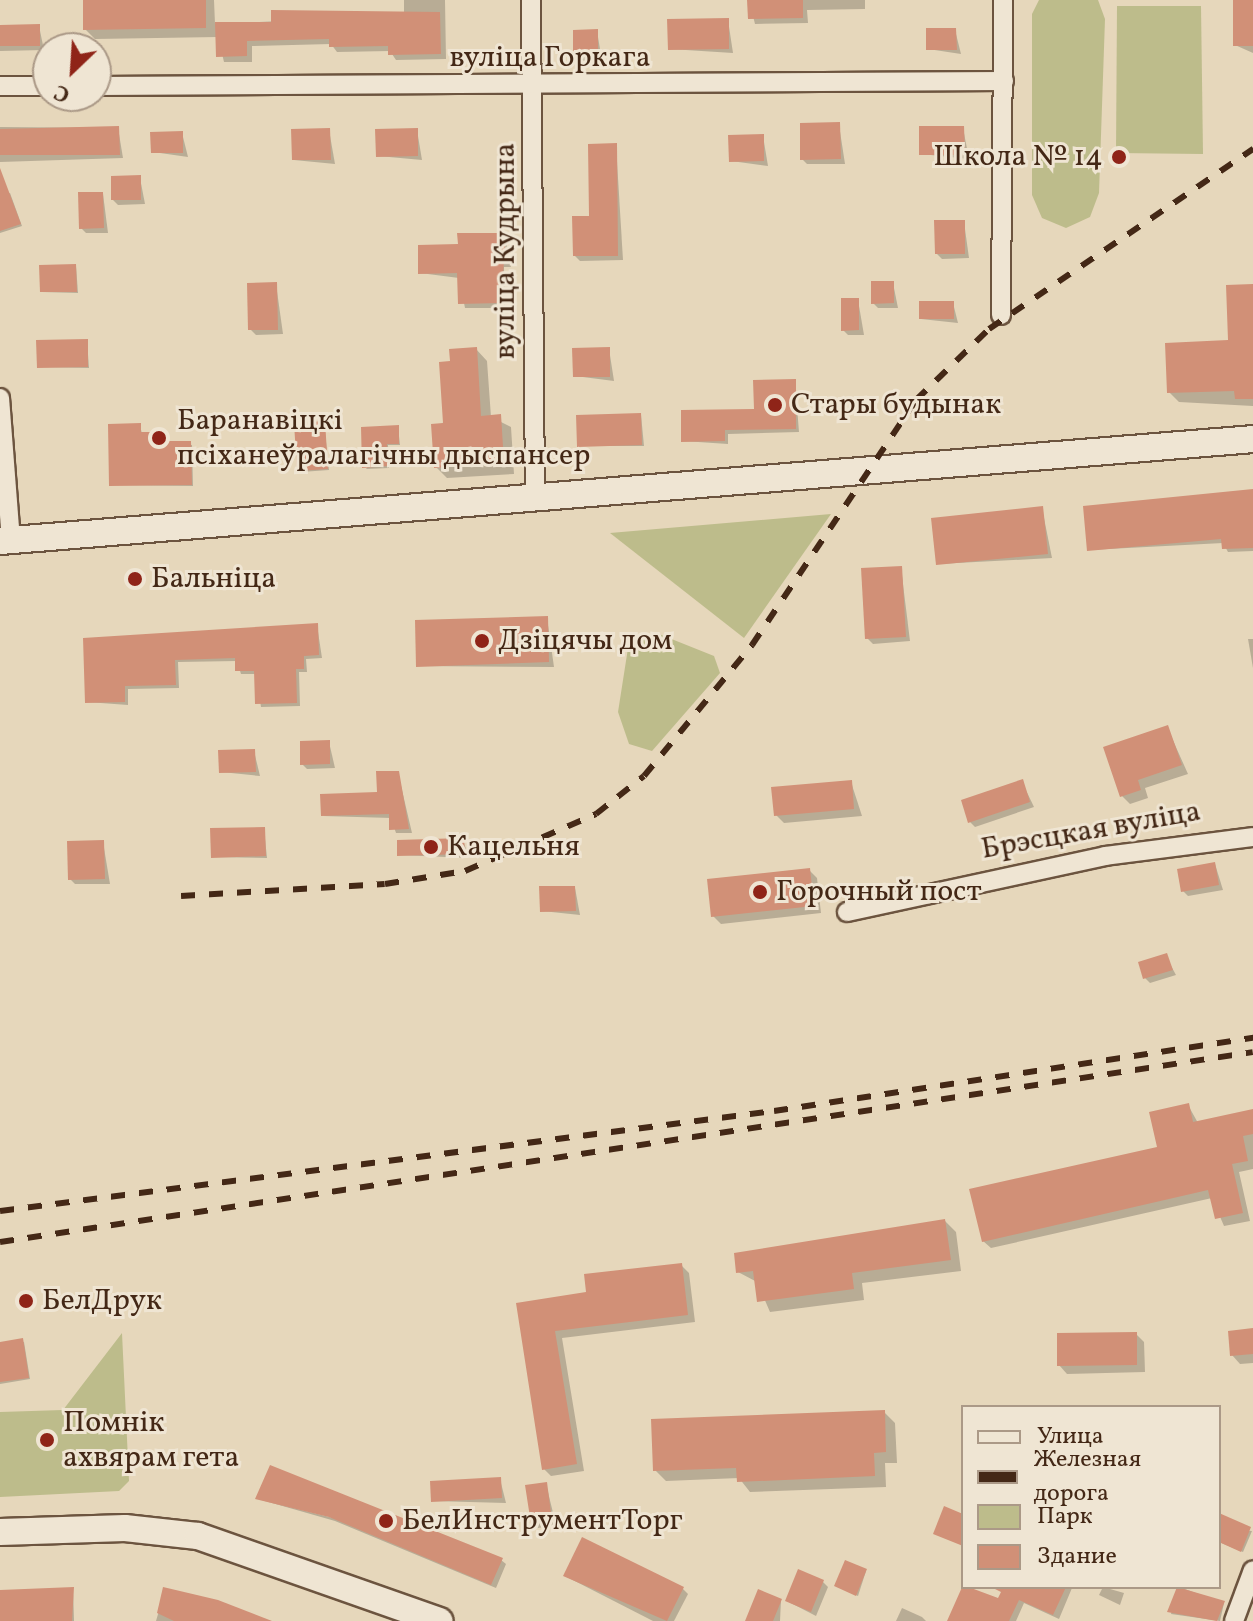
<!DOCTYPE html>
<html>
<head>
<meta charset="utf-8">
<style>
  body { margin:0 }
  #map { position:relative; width:1253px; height:1621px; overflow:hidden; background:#e6d7bb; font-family:Vollkorn,serif }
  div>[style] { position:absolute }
  .green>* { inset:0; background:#bdbc8b }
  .shadow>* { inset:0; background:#0003 }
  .building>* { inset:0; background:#d19077 }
  .roads { filter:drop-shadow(2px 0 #6c543f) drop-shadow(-2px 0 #6c543f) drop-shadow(0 2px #6c543f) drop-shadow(0 -2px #6c543f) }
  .minor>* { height:18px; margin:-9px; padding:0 9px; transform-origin:9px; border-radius:9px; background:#efe5d3 }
  .secondary>* { height:26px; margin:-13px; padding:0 13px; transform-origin:13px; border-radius:13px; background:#efe5d3 }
  .rail>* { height:6px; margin-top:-3px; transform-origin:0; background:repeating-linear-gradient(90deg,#442816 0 14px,transparent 0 28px) }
  .dots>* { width:22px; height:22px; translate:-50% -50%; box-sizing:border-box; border:4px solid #efe5d3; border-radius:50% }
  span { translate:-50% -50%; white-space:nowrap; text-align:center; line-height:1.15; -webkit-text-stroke:6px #efe5d3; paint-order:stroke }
  .street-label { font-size:30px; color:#442816 }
  .poi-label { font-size:30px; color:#442816 }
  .right { translate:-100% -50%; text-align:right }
  .left { translate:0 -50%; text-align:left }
  .legend { position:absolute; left:961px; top:1405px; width:260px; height:184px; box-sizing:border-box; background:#efe5d3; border:2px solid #ab9987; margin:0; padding:10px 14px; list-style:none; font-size:24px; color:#442816 }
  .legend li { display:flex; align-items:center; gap:16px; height:40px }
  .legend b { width:40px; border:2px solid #ab9987 }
  .north { position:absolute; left:32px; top:32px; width:80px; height:80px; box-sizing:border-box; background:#efe5d3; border:2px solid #ab9987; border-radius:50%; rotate:205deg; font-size:22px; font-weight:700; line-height:32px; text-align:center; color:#442816 }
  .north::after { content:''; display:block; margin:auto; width:28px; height:36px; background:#8f2418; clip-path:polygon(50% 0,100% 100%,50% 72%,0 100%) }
</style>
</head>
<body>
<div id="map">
  <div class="green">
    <div style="clip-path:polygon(1039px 0,1098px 0,1105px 19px,1099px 193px,1090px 217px,1066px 228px,1042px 218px,1032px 195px,1032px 14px)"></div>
    <div style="clip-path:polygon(1117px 6px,1201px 6px,1203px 154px,1116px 153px)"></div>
    <div style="clip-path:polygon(831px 514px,744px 638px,610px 533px)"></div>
    <div style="clip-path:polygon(654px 632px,714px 656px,720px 673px,652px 751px,629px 744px,618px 712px,628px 648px)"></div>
    <div style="clip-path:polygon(122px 1333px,129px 1481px,119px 1491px,0 1497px,0 1412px,63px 1410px)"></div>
  </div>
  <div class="shadow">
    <div style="clip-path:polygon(85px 0,214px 0,215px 24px,404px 15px,404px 0,445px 0,446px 59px,396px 60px,390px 51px,337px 52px,331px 44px,252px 46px,252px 62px,224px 62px,218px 37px,95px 39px,85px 29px)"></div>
    <div style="clip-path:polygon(749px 0,865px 0,865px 9px,807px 10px,808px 23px,755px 24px)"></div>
    <div style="clip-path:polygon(1235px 0,1253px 0,1253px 53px,1235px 45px)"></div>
    <div style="clip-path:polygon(728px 20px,733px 53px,670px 49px)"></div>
    <div style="clip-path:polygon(39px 26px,44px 50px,0 51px,0 27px)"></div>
    <div style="clip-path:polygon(955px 30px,961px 54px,928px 49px)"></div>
    <div style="clip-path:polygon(597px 31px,602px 61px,580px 61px,575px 56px)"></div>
    <div style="clip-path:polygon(839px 125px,845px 164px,807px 164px,802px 159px)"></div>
    <div style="clip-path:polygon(0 127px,118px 128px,123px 158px,0 162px)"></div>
    <div style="clip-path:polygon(963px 128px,969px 159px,921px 154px)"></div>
    <div style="clip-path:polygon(329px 130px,335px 164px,294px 160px)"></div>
    <div style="clip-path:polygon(417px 130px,422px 160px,378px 156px)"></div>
    <div style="clip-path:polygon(182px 133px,188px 157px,153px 152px)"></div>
    <div style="clip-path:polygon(763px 136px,768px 166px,731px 161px)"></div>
    <div style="clip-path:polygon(616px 145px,623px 260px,580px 261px,575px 256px)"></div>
    <div style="clip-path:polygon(140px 178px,145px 204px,118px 205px,113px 200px)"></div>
    <div style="clip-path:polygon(10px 193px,22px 226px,0 233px,0 196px)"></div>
    <div style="clip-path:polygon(103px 194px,108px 233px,86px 233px,81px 228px)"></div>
    <div style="clip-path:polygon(964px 222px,969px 258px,942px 259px,937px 254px)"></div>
    <div style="clip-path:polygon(505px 235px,511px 267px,504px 267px,505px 308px,465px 308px,459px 278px,420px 273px,460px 246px)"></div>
    <div style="clip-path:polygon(76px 266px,78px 293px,42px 292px)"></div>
    <div style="clip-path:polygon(893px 283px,898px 308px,878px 308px,873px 303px)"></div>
    <div style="clip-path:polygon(276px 284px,283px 334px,256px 335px,250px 329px)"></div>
    <div style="clip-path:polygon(1253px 286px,1253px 406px,1179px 402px,1169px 392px,1230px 342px)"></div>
    <div style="clip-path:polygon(858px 300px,864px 335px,848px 335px,843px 330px)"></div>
    <div style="clip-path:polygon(953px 303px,958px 323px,921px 319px)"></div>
    <div style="clip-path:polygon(87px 341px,89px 368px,39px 367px)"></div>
    <div style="clip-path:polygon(476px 349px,487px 361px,491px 417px,511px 427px,514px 474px,447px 478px,436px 467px,452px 363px)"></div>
    <div style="clip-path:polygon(609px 349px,614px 381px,575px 376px)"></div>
    <div style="clip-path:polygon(795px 381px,799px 432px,728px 434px,728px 444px,683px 441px,756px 411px)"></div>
    <div style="clip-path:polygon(641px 415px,644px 446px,579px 446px)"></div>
    <div style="clip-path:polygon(324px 423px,329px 470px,301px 472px,299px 470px)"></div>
    <div style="clip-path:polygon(140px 425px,142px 434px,160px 434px,163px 443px,192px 445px,193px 486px,111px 485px)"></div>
    <div style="clip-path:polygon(398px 427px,400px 445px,388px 445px,389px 468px,366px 469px)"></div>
    <div style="clip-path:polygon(1253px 492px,1253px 551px,1228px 552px,1223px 543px,1089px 550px)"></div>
    <div style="clip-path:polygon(1042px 508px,1052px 558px,938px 564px)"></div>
    <div style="clip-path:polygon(901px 568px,910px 641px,873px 644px,867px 638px)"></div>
    <div style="clip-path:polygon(547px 618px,554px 667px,418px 666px)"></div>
    <div style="clip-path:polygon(317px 625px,322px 658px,306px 659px,307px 672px,299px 672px,300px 706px,261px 707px,256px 674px,241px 674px,237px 661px,178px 662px,179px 688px,128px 689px,128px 705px,87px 702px,85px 640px)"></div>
    <div style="clip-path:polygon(1248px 639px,1253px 639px,1253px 668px)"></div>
    <div style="clip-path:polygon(1167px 727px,1188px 774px,1145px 788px,1148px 798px,1130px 804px,1122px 796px)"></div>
    <div style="clip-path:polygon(329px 742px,335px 768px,307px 769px,302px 764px)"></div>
    <div style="clip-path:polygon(254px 751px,260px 776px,221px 772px)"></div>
    <div style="clip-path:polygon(398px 773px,412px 833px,396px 833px,391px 818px,323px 816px,379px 794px)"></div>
    <div style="clip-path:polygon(851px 782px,862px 816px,784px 823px,776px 815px)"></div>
    <div style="clip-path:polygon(1022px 782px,1034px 807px,975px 827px,970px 822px)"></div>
    <div style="clip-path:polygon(264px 829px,267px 858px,213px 857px)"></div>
    <div style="clip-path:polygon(463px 840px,469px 858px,399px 855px)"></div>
    <div style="clip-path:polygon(103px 842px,110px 884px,75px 884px,70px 879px)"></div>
    <div style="clip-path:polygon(1215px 864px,1223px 890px,1188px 896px,1183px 891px)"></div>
    <div style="clip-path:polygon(809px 870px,817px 878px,821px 913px,721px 924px,713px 916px)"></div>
    <div style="clip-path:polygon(575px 888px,580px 915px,542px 911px)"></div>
    <div style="clip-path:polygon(1165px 955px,1176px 975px,1150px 983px,1145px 978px)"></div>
    <div style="clip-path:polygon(1188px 1105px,1198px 1123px,1253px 1111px,1253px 1169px,1239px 1172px,1250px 1221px,1224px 1226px,1212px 1198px,991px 1248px,983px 1241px,1159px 1148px)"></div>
    <div style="clip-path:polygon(945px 1221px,956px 1232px,961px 1271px,862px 1283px,864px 1300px,770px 1312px,757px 1282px,738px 1272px)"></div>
    <div style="clip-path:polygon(681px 1265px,689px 1273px,695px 1322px,562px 1338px,584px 1471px,551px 1476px,544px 1469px,519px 1305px,588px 1294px)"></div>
    <div style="clip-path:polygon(1253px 1330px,1253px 1363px,1240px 1364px,1232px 1355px)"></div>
    <div style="clip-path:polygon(1136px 1334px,1144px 1342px,1145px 1372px,1067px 1374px,1059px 1365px)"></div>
    <div style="clip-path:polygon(24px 1342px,30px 1379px,0 1384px,0 1344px)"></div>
    <div style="clip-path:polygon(884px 1412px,895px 1423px,897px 1463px,885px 1463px,886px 1487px,750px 1492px,739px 1478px,666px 1481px,655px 1470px)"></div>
    <div style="clip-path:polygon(500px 1479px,506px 1503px,433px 1501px)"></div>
    <div style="clip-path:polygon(546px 1484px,556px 1525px,538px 1528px,533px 1523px)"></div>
    <div style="clip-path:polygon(258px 1499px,501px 1560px,506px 1564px,496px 1588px,335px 1521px)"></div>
    <div style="clip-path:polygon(1219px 1528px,1252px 1531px,1243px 1552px,1219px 1542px)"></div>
    <div style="clip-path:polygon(866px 1571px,858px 1596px,836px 1586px)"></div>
    <div style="clip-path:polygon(565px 1576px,683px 1589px,688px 1594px,674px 1621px,653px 1621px)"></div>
    <div style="clip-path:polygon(823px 1582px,828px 1587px,816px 1616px,787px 1601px)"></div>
    <div style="clip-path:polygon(964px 1587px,999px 1600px,1005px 1587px,1072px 1588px,1059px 1619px,1024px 1603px,1016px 1621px,954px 1621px)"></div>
    <div style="clip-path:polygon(1103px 1587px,1124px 1593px,1120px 1605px,1099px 1595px)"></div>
    <div style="clip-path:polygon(1179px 1587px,1224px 1603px,1220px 1621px,1171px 1614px)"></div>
    <div style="clip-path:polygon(73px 1589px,74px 1621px,0 1621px,0 1591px)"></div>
    <div style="clip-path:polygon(165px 1590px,271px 1621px,156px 1621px)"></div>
    <div style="clip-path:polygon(781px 1600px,780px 1621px,747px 1621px)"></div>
    <div style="clip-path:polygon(902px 1608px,922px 1617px,926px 1621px,896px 1621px)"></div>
  </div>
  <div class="building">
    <div style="clip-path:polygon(83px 0,206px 0,206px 28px,83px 30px)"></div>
    <div style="clip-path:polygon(747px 0,803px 0,803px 18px,748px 19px)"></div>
    <div style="clip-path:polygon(1233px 0,1253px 0,1253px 46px,1233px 46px)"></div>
    <div style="clip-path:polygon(271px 10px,440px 12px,441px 54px,388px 55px,388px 46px,329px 47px,329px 39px,247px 41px,247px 56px,216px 57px,215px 22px,271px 22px)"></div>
    <div style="clip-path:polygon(729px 18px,729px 49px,668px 50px,667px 19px)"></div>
    <div style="clip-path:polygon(40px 24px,40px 46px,0 46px,0 25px)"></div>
    <div style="clip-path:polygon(926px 28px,956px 28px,957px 50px,926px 50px)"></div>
    <div style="clip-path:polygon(598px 29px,598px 57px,573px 57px,573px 30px)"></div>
    <div style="clip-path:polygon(840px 122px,841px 159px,800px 160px,800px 123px)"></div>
    <div style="clip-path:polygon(119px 126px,120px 155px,0 155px,0 129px)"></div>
    <div style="clip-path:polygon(919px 126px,964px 126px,965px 155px,919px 155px)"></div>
    <div style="clip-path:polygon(330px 128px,331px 160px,292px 160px,291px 129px)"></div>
    <div style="clip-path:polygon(418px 128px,418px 156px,376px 157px,375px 129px)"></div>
    <div style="clip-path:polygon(183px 131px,183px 153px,151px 153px,150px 132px)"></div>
    <div style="clip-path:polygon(764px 134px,764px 161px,729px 162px,728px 135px)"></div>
    <div style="clip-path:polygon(617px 143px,618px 256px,573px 256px,572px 216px,589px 216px,588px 144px)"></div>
    <div style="clip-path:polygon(0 168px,21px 224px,0 231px)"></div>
    <div style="clip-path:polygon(141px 175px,141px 200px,111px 200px,111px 176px)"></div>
    <div style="clip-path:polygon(78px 192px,103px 192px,104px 228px,79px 229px)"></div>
    <div style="clip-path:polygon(934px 220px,965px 220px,965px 254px,935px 254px)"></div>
    <div style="clip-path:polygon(457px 233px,506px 233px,501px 303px,458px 304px,457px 273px,418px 274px,418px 245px,458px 244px)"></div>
    <div style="clip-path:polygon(76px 264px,77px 292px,40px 292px,39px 265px)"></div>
    <div style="clip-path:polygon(871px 281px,894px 281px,894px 303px,871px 304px)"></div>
    <div style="clip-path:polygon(277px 282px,278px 330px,248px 330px,247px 283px)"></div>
    <div style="clip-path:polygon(1253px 284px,1253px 399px,1235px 399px,1234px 391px,1167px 393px,1165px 343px,1228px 340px,1226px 285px)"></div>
    <div style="clip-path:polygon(841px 298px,859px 298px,859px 330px,841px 331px)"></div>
    <div style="clip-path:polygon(919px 301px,954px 301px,954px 319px,919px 319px)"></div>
    <div style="clip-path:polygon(88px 339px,88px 367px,37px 368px,36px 340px)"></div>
    <div style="clip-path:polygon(477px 347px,481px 416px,501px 414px,504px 463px,434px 468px,431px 424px,443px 423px,439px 362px,450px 361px,449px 349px)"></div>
    <div style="clip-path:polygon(610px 347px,610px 377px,573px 377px,572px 348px)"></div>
    <div style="clip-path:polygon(796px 379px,796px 429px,725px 430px,725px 441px,681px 442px,681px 410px,754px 409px,753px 380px)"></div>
    <div style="clip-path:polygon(641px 413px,642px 445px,577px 447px,576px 415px)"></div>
    <div style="clip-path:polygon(325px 421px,328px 469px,297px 471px,294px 423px)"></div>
    <div style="clip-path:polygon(141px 423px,141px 432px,161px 432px,162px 441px,191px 441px,192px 485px,109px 486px,108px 424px)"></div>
    <div style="clip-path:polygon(399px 425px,399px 444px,387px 444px,388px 466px,362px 468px,361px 427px)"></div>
    <div style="clip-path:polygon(1253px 489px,1253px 548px,1222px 549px,1221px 539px,1087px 551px,1083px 506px)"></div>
    <div style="clip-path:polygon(1043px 506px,1048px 554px,936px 565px,931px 518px)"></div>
    <div style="clip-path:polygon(902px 566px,906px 637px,865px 639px,861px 568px)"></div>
    <div style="clip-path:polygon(548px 616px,549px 662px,416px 667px,415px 620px)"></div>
    <div style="clip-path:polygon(318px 623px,319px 655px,304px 656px,304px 669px,296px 669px,297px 703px,255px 704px,254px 671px,235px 671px,235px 658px,175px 660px,176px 685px,125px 686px,125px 702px,85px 703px,83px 638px)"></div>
    <div style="clip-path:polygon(1168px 725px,1182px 765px,1138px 780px,1141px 790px,1120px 797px,1103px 747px)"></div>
    <div style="clip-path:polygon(330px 740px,330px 764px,300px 765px,300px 741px)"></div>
    <div style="clip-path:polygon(255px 749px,256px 772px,219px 773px,218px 750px)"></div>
    <div style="clip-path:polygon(376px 771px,399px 771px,409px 829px,389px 830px,389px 814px,321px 816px,320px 794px,377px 792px)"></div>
    <div style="clip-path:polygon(1023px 779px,1030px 802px,968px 823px,961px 800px)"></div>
    <div style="clip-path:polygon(852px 780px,854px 809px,774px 816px,771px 787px)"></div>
    <div style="clip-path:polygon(265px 827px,266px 856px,211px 858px,210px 828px)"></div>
    <div style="clip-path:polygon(464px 838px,465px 854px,397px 856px,397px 840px)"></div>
    <div style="clip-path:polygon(104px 840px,105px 879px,68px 880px,67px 841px)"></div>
    <div style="clip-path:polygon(1215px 862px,1219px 885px,1181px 892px,1177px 869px)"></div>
    <div style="clip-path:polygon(810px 868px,814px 906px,711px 917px,707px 879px)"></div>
    <div style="clip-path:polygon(539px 886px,575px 886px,576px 911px,540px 912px)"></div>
    <div style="clip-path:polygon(1167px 953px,1173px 970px,1143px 979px,1138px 962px)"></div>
    <div style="clip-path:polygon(1189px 1103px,1193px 1122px,1253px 1109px,1253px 1134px,1243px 1136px,1248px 1161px,1232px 1164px,1243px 1213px,1215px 1219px,1208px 1190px,982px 1242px,969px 1189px,1157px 1147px,1149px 1112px)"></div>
    <div style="clip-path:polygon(945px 1219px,951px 1260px,852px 1273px,854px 1289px,757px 1302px,753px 1271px,736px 1273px,734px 1253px)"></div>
    <div style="clip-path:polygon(682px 1263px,688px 1315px,555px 1331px,577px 1464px,542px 1470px,516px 1303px,586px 1292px,584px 1274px)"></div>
    <div style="clip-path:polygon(1253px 1328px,1253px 1354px,1230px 1356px,1228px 1331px)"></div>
    <div style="clip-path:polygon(1137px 1332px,1137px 1365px,1057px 1366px,1057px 1333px)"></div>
    <div style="clip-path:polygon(23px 1338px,29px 1378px,0 1382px,0 1342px)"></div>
    <div style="clip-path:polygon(885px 1410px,886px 1452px,874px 1453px,875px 1476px,737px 1482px,736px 1468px,653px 1471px,651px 1419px)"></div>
    <div style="clip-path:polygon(270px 1465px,503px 1558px,491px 1585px,329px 1517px,255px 1499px)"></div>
    <div style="clip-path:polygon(501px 1477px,502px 1498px,431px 1502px,430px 1481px)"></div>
    <div style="clip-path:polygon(547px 1482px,552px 1521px,531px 1524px,525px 1485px)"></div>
    <div style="clip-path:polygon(944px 1506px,963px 1514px,963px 1546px,933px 1534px)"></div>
    <div style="clip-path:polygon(1219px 1513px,1251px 1527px,1241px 1552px,1219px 1542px)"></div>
    <div style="clip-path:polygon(582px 1537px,684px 1587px,667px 1621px,563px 1576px)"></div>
    <div style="clip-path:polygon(845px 1560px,867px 1569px,856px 1596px,834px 1586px)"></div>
    <div style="clip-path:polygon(798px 1569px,824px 1580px,811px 1612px,785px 1601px)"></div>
    <div style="clip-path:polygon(963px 1585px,998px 1598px,1001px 1592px,991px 1587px,1066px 1587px,1053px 1615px,1019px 1600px,1009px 1621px,947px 1621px)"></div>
    <div style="clip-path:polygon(74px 1587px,72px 1621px,0 1621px,0 1590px)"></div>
    <div style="clip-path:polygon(163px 1587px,218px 1600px,272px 1621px,174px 1621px,157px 1613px)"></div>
    <div style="clip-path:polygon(1177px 1587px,1225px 1601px,1217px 1621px,1167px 1612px)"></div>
    <div style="clip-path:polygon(758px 1589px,782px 1599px,773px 1621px,745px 1621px)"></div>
  </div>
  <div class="roads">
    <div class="minor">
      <div style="left:531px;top:0;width:501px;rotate:89.54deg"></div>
      <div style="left:0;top:86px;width:48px"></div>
      <div style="left:96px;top:86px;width:908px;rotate:-0.32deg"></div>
      <div style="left:1001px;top:315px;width:315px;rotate:-89.6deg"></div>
      <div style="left:0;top:398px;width:142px;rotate:85.6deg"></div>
      <div style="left:847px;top:912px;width:264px;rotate:-12.2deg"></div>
      <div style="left:1105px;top:856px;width:149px;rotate:-7.3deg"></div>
      <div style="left:1234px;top:1621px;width:54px;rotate:-69.6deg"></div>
    </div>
    <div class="secondary">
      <div style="left:0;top:541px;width:1257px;rotate:-4.65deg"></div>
      <div style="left:0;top:1532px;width:125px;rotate:-1.8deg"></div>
      <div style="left:125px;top:1528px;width:73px;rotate:6.3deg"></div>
      <div style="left:198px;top:1536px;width:256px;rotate:19.4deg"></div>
    </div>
  </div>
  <div class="rail">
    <div style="left:181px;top:896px;width:204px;rotate:-3.4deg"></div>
    <div style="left:385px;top:884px;width:81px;rotate:-9.2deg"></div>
    <div style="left:465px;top:871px;width:143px;rotate:-23.5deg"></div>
    <div style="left:596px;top:814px;width:61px;rotate:-38.4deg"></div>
    <div style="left:644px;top:776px;width:170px;rotate:-50.5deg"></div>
    <div style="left:752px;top:645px;width:295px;rotate:-56.2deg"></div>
    <div style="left:916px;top:400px;width:102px;rotate:-44.2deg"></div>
    <div style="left:989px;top:329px;width:320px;rotate:-34.3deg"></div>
    <div style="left:0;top:1211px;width:780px;rotate:-7.36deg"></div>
    <div style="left:774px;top:1111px;width:485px;rotate:-8.7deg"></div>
    <div style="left:0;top:1242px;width:1267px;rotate:-8.62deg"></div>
  </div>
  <div class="dots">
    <div style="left:1119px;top:157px;background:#8f2418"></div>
    <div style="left:775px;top:405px;background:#8f2418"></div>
    <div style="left:159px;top:438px;background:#8f2418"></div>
    <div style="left:135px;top:579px;background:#8f2418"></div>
    <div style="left:482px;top:641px;background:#8f2418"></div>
    <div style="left:431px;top:847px;background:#8f2418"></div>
    <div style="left:760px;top:892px;background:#8f2418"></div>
    <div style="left:26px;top:1301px;background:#8f2418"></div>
    <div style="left:47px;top:1440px;background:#8f2418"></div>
    <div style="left:386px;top:1521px;background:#8f2418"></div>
  </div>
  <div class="street-label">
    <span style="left:550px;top:58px">вуліца Горкага</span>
    <span style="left:506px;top:251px;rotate:-90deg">вуліца Кудрына</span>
    <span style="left:1091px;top:831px;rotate:-10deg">Брэсцкая вуліца</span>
  </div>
  <div class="poi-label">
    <span class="right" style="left:1103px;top:157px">Школа № 14</span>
    <span class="left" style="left:791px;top:405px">Стары будынак</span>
    <span class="left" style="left:177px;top:438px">Баранавіцкі<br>псіханеўралагічны дыспансер</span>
    <span class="left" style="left:151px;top:579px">Бальніца</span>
    <span class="left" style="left:498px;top:641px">Дзіцячы дом</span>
    <span class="left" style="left:447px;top:847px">Кацельня</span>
    <span class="left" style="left:776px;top:892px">Горочный пост</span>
    <span class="left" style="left:42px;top:1301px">БелДрук</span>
    <span class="left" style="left:63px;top:1440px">Помнік<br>ахвярам гета</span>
    <span class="left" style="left:402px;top:1521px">БелИнструментТорг</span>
  </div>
  <ul class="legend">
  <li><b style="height:10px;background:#efe5d3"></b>Улица</li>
  <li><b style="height:10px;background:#442816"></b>Железная дорога</li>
  <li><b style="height:22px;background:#bdbc8b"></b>Парк</li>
  <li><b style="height:22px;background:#d19077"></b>Здание</li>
  </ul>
  <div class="north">С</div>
</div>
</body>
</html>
